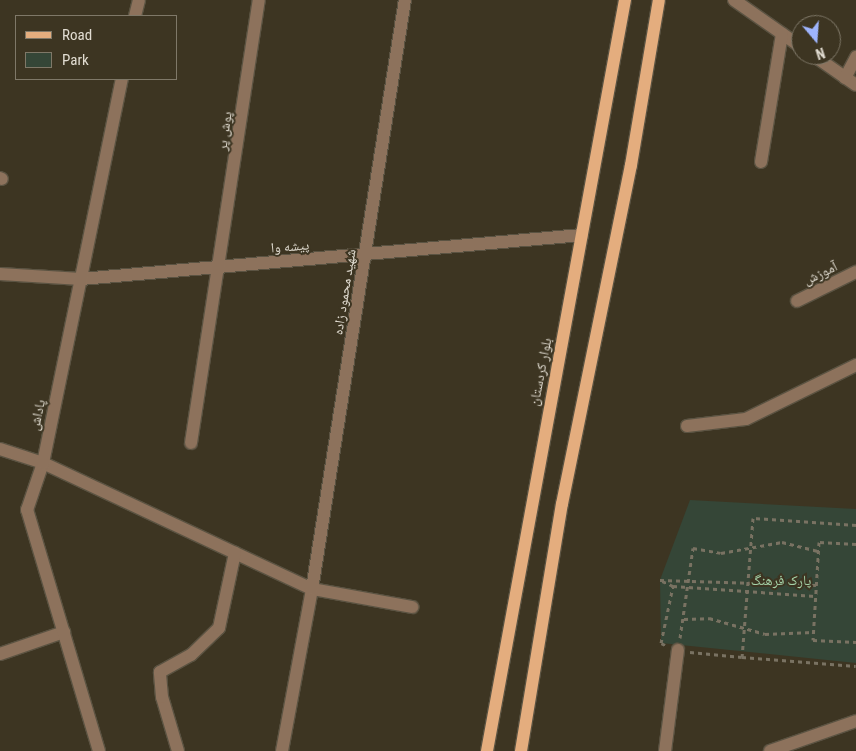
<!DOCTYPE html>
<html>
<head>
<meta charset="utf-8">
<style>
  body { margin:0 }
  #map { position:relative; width:856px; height:751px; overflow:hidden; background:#3d3522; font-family:"Roboto Condensed","Noto Naskh Arabic",sans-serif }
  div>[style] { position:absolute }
  .green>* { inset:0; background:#354637 }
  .path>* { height:3px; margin-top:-1.5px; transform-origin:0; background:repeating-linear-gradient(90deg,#797262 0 4px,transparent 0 8px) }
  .roads { filter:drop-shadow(1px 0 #5b5342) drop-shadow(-1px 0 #5b5342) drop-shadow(0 1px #5b5342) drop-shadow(0 -1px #5b5342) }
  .minor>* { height:12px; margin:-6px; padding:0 6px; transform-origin:6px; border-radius:6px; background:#8d725c }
  .major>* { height:12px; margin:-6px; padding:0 6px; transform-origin:6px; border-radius:6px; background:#e4ad7e }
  span { translate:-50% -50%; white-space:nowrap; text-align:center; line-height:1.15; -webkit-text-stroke:4px #3d3522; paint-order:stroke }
  .street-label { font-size:14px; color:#e1dcd1 }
  .park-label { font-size:14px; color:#a5d3a9 }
  .legend { position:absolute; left:15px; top:15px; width:162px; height:65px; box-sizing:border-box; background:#3d3522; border:1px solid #7f7868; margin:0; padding:6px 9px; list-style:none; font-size:15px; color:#e1dcd1 }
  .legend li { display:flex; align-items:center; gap:10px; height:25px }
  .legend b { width:25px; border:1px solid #7f7868 }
  .north { position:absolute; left:791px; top:15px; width:50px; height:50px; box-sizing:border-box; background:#3d3522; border:1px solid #7f7868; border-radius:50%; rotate:162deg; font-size:14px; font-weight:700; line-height:20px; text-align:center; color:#e1dcd1 }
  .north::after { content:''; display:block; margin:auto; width:18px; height:22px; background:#9eb4fd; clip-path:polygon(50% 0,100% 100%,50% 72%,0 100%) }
</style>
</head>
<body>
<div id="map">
  <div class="green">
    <div style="clip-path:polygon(690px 500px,856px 509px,856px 663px,661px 643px,660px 580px)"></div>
  </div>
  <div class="path">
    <div style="left:856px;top:525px;width:103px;rotate:-176.1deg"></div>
    <div style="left:753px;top:518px;width:139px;rotate:94.5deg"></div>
    <div style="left:742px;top:657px;width:114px;rotate:4.5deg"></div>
    <div style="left:856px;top:544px;width:37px;rotate:-177deg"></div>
    <div style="left:819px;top:542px;width:98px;rotate:93.5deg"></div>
    <div style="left:813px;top:640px;width:43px;rotate:2.7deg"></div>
    <div style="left:673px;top:586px;width:14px;rotate:-155deg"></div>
    <div style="left:660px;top:580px;width:156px;rotate:1.8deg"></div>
    <div style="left:684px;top:619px;width:25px;rotate:-2deg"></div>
    <div style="left:709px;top:618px;width:58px;rotate:15.9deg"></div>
    <div style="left:765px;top:634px;width:48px;rotate:-2.4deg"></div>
    <div style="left:680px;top:638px;width:91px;rotate:-81.8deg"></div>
    <div style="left:693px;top:548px;width:28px;rotate:10deg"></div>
    <div style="left:721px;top:553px;width:62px;rotate:-10.2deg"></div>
    <div style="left:782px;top:542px;width:37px;rotate:14deg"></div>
    <div style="left:665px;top:645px;width:4px;rotate:-153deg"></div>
    <div style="left:661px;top:643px;width:58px;rotate:-78.1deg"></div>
    <div style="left:673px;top:586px;width:142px;rotate:4deg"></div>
    <div style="left:690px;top:652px;width:52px;rotate:5.5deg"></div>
  </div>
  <div class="roads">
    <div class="minor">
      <div style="left:734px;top:0;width:82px;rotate:35deg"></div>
      <div style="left:135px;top:16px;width:16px;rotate:-76deg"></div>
      <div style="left:813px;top:55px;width:52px;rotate:34.9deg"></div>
      <div style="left:845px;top:78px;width:24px;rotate:-62deg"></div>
      <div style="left:761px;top:162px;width:130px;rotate:-80.7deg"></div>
      <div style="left:0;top:178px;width:2px;rotate:27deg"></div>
      <div style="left:0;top:274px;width:81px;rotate:3.5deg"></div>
      <div style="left:81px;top:279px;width:503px;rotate:-5.02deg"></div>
      <div style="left:797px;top:301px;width:66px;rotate:-26.2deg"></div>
      <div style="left:687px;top:426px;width:59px;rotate:-6.8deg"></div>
      <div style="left:746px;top:419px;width:123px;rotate:-26.1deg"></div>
      <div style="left:191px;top:443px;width:448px;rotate:-81.3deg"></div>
      <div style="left:0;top:449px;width:45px;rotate:18deg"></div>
      <div style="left:43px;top:463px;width:297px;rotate:25.1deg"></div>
      <div style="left:312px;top:589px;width:102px;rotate:10.2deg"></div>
      <div style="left:0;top:654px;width:68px;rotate:-19deg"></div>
      <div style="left:99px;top:751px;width:252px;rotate:-106.6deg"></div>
      <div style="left:27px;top:510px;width:50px;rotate:-71.2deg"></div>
      <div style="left:43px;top:463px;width:392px;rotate:-78.4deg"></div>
      <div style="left:178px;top:751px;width:56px;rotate:-106.5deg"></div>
      <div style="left:162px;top:697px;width:25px;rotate:-95deg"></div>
      <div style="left:160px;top:672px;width:35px;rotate:-29deg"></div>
      <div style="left:191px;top:655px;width:39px;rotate:-44deg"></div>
      <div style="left:219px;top:628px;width:77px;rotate:-78deg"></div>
      <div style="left:282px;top:751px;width:165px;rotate:-79.5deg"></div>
      <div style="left:312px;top:589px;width:596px;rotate:-81.03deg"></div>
      <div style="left:665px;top:751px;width:102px;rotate:-82.7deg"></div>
      <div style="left:770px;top:751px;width:91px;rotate:-19.2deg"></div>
    </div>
    <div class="major">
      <div style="left:487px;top:751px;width:764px;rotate:-79.59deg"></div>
      <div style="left:521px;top:751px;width:250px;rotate:-80.6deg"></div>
      <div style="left:562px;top:504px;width:346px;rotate:-78.5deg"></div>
      <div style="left:631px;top:165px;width:167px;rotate:-80.4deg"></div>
    </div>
  </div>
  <div class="street-label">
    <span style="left:224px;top:131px;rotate:-82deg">پوش پر</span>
    <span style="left:290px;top:246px;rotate:-5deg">پیشه وا</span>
    <span style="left:820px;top:273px;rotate:-26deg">آموزش</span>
    <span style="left:344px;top:292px;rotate:-81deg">شهید محمود زاده</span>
    <span style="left:540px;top:372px;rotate:-79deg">بلوار کردستان</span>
    <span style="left:37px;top:415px;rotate:-78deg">پاداش</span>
  </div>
  <div class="park-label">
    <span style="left:781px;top:580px">پارک فرهنگ</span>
  </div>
  <ul class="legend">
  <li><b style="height:6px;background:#e4ad7e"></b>Road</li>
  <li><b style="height:14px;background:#354637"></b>Park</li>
  </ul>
  <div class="north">N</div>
</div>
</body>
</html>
